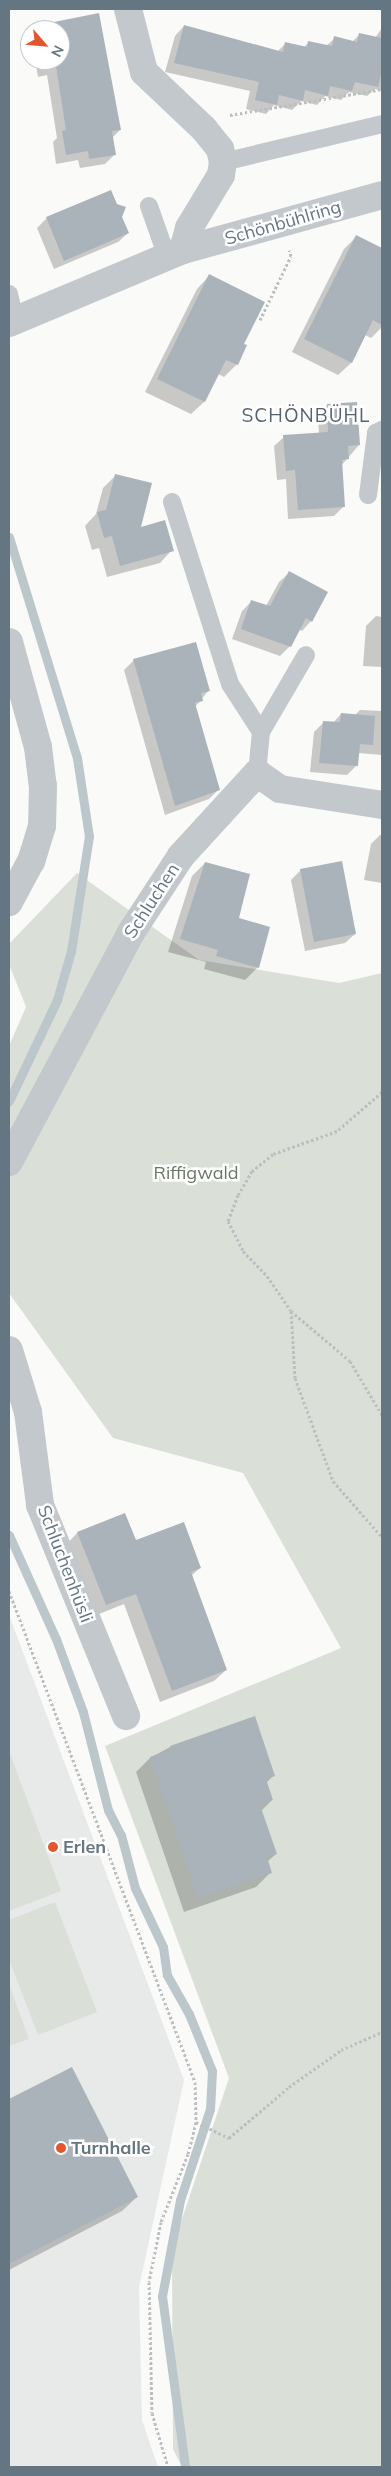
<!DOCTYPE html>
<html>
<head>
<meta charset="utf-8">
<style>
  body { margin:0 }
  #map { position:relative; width:391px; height:2476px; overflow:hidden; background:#fafaf8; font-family:Mulish,sans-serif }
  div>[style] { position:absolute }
  .built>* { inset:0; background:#e8e9e9 }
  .green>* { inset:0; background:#dadfd7 }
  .shadow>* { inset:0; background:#0003 }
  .stream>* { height:9px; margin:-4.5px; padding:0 4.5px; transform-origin:4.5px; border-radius:4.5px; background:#bbc7cb }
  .building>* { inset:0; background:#aab3b9 }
  .path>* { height:3px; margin-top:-1.5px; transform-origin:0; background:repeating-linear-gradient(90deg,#bbbfc2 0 2.5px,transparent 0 5px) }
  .service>* { height:18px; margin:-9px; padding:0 9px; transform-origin:9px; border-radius:9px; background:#c3c8cc }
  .minor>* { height:28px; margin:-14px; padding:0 14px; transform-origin:14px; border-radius:14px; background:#c3c8cc }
  .dots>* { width:14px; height:14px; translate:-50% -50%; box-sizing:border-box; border:2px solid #fff; border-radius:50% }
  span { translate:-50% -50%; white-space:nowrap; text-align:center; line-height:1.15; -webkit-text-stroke:5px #fff; paint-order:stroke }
  .street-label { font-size:18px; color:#657683 }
  .park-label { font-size:18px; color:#687a64 }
  .poi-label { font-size:18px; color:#657683; font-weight:700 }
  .left { translate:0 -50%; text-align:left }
  .neighbourhood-label { font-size:19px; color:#57646e; letter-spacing:1px }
  .frame { position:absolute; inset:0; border:10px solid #657683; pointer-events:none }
  .north { position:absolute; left:20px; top:20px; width:50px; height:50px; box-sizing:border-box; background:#fff; border:1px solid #c1c8cd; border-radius:50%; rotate:117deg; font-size:14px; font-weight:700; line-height:20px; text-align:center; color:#657683 }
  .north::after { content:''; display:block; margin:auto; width:18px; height:22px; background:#e4572e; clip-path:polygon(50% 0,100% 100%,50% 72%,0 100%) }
</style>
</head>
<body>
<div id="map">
  <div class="built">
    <div style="clip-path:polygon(9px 1615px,184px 2080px,139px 2287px,142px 2420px,158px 2467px,9px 2467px)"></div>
  </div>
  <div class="green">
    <div style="clip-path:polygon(77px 873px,199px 960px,339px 983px,382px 973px,382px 2467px,182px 2467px,173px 2449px,172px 2249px,229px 2078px,105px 1746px,341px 1648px,243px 1473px,113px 1438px,9px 1293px,9px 1046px,26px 1007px,9px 964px,9px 944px)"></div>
    <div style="clip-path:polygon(9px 1751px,61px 1891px,9px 1911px)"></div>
    <div style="clip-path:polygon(55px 1902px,97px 2012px,38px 2035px,9px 1959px,9px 1920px)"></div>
    <div style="clip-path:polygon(9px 1984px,29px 2039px,9px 2046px)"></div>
  </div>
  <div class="shadow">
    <div style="clip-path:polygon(98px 15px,120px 130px,112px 138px,114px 155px,105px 164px,80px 168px,78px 160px,56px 164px,53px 142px,57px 138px,47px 75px,38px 77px,35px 60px,60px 60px,60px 30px,36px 30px,40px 26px)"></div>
    <div style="clip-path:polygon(184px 26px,277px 52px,286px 43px,304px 47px,309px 42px,326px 46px,335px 38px,352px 42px,360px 34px,375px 38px,382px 28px,382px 91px,375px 89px,367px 96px,349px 92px,341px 100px,325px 96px,317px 105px,301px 101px,292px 110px,274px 105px,266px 114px,246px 109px,250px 91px,165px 72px,175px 36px)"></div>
    <div style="clip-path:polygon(121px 217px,128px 233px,118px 242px,54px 269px,37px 228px,47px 218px)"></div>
    <div style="clip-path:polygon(356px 237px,382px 249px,382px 327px,371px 338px,365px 335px,351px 363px,338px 375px,292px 352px,344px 249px)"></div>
    <div style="clip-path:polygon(209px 276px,242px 344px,237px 364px,224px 377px,218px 374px,204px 402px,191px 414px,145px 392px,197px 289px)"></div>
    <div style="clip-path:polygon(327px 405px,359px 445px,341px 466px,344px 506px,334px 516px,288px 519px,286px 479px,277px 480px,274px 446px,284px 437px,319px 434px,318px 415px)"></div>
    <div style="clip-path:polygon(116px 475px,139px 529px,172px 550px,160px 563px,107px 577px,99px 548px,92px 550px,85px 526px,96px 514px,103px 488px)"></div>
    <div style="clip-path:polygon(289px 573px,311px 621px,302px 631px,299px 629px,290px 646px,280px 656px,232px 639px,242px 611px,252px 601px,266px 606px,279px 582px)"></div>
    <div style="clip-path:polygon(376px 616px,382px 617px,382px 667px,363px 666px,366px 626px)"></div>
    <div style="clip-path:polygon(134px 660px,209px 690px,195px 707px,219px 789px,209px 799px,165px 815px,124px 670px)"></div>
    <div style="clip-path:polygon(360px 710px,382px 711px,382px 755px,358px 753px,357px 765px,347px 775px,310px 772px,314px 732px,324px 722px,333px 723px,341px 714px,355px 715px)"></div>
    <div style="clip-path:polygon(380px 835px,382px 835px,382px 883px,364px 880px,371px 844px)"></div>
    <div style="clip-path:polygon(205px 863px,237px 919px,258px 967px,245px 980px,204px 969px,206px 962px,168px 952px,192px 876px)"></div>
    <div style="clip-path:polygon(301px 870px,355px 934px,345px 943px,305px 951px,291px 880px)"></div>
    <div style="clip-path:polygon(77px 1533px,135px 1542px,200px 1568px,191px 1576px,226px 1670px,214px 1681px,160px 1702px,124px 1604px,94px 1616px,66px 1545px)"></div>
    <div style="clip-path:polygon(170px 1747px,274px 1775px,266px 1783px,272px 1800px,261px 1811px,276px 1854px,267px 1862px,271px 1872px,256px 1887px,184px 1912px,136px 1772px,150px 1758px)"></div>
    <div style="clip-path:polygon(71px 2069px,137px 2197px,122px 2211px,9px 2270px,9px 2101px)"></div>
  </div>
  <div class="stream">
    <div style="left:9px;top:537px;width:231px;rotate:72.9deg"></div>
    <div style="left:77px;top:758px;width:79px;rotate:81.3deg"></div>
    <div style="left:89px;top:836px;width:116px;rotate:98.9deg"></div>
    <div style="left:71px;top:951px;width:51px;rotate:105.9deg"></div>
    <div style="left:57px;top:1000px;width:112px;rotate:115.4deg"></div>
    <div style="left:9px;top:1535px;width:114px;rotate:65.7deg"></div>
    <div style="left:56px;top:1639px;width:78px;rotate:69.7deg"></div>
    <div style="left:83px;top:1712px;width:101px;rotate:75.7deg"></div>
    <div style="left:108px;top:1810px;width:28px;rotate:63deg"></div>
    <div style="left:121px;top:1835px;width:55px;rotate:75.2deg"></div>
    <div style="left:135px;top:1888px;width:65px;rotate:64.6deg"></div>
    <div style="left:163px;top:1947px;width:28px;rotate:82deg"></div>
    <div style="left:167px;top:1975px;width:45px;rotate:60.6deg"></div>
    <div style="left:189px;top:2014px;width:61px;rotate:68deg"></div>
    <div style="left:212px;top:2071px;width:38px;rotate:93deg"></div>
    <div style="left:210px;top:2109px;width:96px;rotate:108.2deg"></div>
    <div style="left:180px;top:2200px;width:98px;rotate:100.6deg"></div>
    <div style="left:162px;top:2296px;width:173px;rotate:82.3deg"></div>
  </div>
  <div class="building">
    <div style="clip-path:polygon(99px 13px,121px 130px,112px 131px,116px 155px,89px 159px,88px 151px,66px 155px,62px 131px,66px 130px,56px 66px,47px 68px,46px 60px,60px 60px,60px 30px,40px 30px,39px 25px)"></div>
    <div style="clip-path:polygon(184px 25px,283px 52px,285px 42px,307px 47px,308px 41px,332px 46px,334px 36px,357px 42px,359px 33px,382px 38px,382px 70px,378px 87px,355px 82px,352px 91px,330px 86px,328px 96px,305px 90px,303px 101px,279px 95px,277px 105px,255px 100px,259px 82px,174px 63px)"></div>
    <div style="clip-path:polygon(111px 190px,117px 204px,126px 207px,122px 217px,129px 233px,64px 261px,46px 217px)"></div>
    <div style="clip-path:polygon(356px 235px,382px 248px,382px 325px,373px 320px,352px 363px,304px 339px)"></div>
    <div style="clip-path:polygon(209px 274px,265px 302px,244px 344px,247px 345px,238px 365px,226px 360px,205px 402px,157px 379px)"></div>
    <div style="clip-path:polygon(357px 402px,360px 445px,348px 446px,349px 459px,342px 460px,345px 507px,298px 510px,295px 470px,286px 471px,283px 435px,328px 432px,327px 404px)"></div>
    <div style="clip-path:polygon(115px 474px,152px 483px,141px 527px,165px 520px,174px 551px,120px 566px,112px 536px,104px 538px,97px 512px,106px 510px)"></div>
    <div style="clip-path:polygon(289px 571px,328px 592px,312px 622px,306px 618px,291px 647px,241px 629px,251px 600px,270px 606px)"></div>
    <div style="clip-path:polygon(196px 642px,210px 691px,201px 693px,203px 701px,195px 703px,220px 790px,175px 806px,133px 659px)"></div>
    <div style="clip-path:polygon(341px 713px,375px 716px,373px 745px,360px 744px,358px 766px,319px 763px,323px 721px,340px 722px)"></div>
    <div style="clip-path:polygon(342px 861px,356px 934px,314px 942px,300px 869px)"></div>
    <div style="clip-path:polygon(205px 862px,250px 874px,239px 918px,270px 927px,259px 968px,216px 956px,218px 950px,180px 939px)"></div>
    <div style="clip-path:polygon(125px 1513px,136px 1540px,184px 1522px,201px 1568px,191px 1572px,227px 1670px,172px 1691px,136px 1594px,106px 1605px,77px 1532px)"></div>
    <div style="clip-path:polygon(255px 1716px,275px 1776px,266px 1779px,273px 1800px,260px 1805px,277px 1854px,267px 1857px,272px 1873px,198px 1898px,150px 1757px,171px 1749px,170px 1746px)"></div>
    <div style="clip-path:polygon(72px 2067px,138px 2197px,9px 2264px,9px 2099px)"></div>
  </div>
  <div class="path">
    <div style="left:230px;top:115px;width:154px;rotate:-9.7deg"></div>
    <div style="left:260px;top:320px;width:71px;rotate:-64.2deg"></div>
    <div style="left:291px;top:256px;width:6px;rotate:-108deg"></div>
    <div style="left:382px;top:1092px;width:60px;rotate:139.1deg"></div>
    <div style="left:337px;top:1131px;width:68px;rotate:160.2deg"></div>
    <div style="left:273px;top:1154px;width:27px;rotate:141deg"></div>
    <div style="left:252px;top:1171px;width:28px;rotate:120deg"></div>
    <div style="left:238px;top:1195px;width:28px;rotate:111deg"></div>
    <div style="left:228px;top:1221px;width:34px;rotate:63deg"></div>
    <div style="left:243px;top:1251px;width:35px;rotate:46deg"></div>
    <div style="left:267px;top:1276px;width:42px;rotate:55.6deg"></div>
    <div style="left:291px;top:1311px;width:77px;rotate:40.3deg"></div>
    <div style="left:350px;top:1361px;width:63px;rotate:59.3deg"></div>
    <div style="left:291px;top:1311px;width:67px;rotate:86.6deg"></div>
    <div style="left:295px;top:1378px;width:110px;rotate:69.7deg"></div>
    <div style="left:333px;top:1481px;width:74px;rotate:48.8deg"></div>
    <div style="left:9px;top:1591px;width:525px;rotate:69.25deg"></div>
    <div style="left:195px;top:2082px;width:40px;rotate:88.6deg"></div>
    <div style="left:196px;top:2122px;width:33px;rotate:104deg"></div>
    <div style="left:188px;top:2154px;width:73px;rotate:111.7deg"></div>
    <div style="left:161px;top:2222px;width:61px;rotate:101.3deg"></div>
    <div style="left:149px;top:2282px;width:131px;rotate:88.7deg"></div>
    <div style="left:152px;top:2413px;width:56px;rotate:73.5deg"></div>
    <div style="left:196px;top:2122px;width:37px;rotate:26deg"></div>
    <div style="left:229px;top:2138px;width:79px;rotate:-40.4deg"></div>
    <div style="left:289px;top:2087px;width:64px;rotate:-35.4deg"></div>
    <div style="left:341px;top:2050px;width:45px;rotate:-23.7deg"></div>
  </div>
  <div class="service">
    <div style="left:223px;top:162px;width:163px;rotate:-13.4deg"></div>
    <div style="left:149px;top:206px;width:54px;rotate:70.6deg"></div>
    <div style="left:9px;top:294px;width:28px;rotate:77deg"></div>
    <div style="left:368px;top:495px;width:63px;rotate:-82.6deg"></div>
    <div style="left:376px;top:433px;width:7px;rotate:-27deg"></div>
    <div style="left:172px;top:502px;width:191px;rotate:72.3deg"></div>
    <div style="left:230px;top:684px;width:57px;rotate:57.1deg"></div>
    <div style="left:257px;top:773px;width:41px;rotate:-84.4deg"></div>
    <div style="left:261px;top:732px;width:89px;rotate:-59.7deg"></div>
  </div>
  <div class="minor">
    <div style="left:128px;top:9px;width:65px;rotate:75.7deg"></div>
    <div style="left:144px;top:72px;width:83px;rotate:43.5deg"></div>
    <div style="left:204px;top:129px;width:26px;rotate:51deg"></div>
    <div style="left:220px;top:149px;width:13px;rotate:77deg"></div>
    <div style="left:223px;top:162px;width:13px;rotate:99deg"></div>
    <div style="left:221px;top:175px;width:62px;rotate:121.1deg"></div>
    <div style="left:189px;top:228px;width:23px;rotate:105deg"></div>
    <div style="left:9px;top:323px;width:189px;rotate:-22.8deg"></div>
    <div style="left:183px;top:250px;width:206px;rotate:-15.4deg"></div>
    <div style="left:9px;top:642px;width:109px;rotate:74.6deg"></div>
    <div style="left:38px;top:747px;width:39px;rotate:83deg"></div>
    <div style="left:43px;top:786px;width:40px;rotate:91.4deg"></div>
    <div style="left:42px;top:826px;width:37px;rotate:107deg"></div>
    <div style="left:31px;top:861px;width:47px;rotate:118.2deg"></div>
    <div style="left:9px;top:1162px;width:258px;rotate:-62deg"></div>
    <div style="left:130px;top:934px;width:93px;rotate:-56.8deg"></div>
    <div style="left:181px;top:856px;width:113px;rotate:-47.5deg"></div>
    <div style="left:257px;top:773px;width:28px;rotate:35deg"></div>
    <div style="left:280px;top:789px;width:103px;rotate:8.9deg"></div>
    <div style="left:9px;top:1350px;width:65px;rotate:73deg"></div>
    <div style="left:28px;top:1412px;width:94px;rotate:82.6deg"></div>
    <div style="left:40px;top:1505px;width:228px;rotate:67.8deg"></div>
  </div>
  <div class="dots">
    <div style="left:53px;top:1847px;background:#e4572e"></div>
    <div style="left:61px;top:2148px;background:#e4572e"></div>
  </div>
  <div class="street-label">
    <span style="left:283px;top:223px;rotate:-16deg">Schönbühlring</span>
    <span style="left:152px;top:901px;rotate:-57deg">Schluchen</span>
    <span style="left:65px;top:1564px;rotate:69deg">Schluchenhüsli</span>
  </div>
  <div class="park-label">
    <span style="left:196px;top:1173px">Riffigwald</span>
  </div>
  <div class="poi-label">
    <span class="left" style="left:63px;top:1847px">Erlen</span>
    <span class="left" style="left:71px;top:2148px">Turnhalle</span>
  </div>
  <div class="neighbourhood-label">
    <span style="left:306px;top:416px">SCHÖNBÜHL</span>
  </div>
  <div class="frame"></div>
  <div class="north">N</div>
</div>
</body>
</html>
